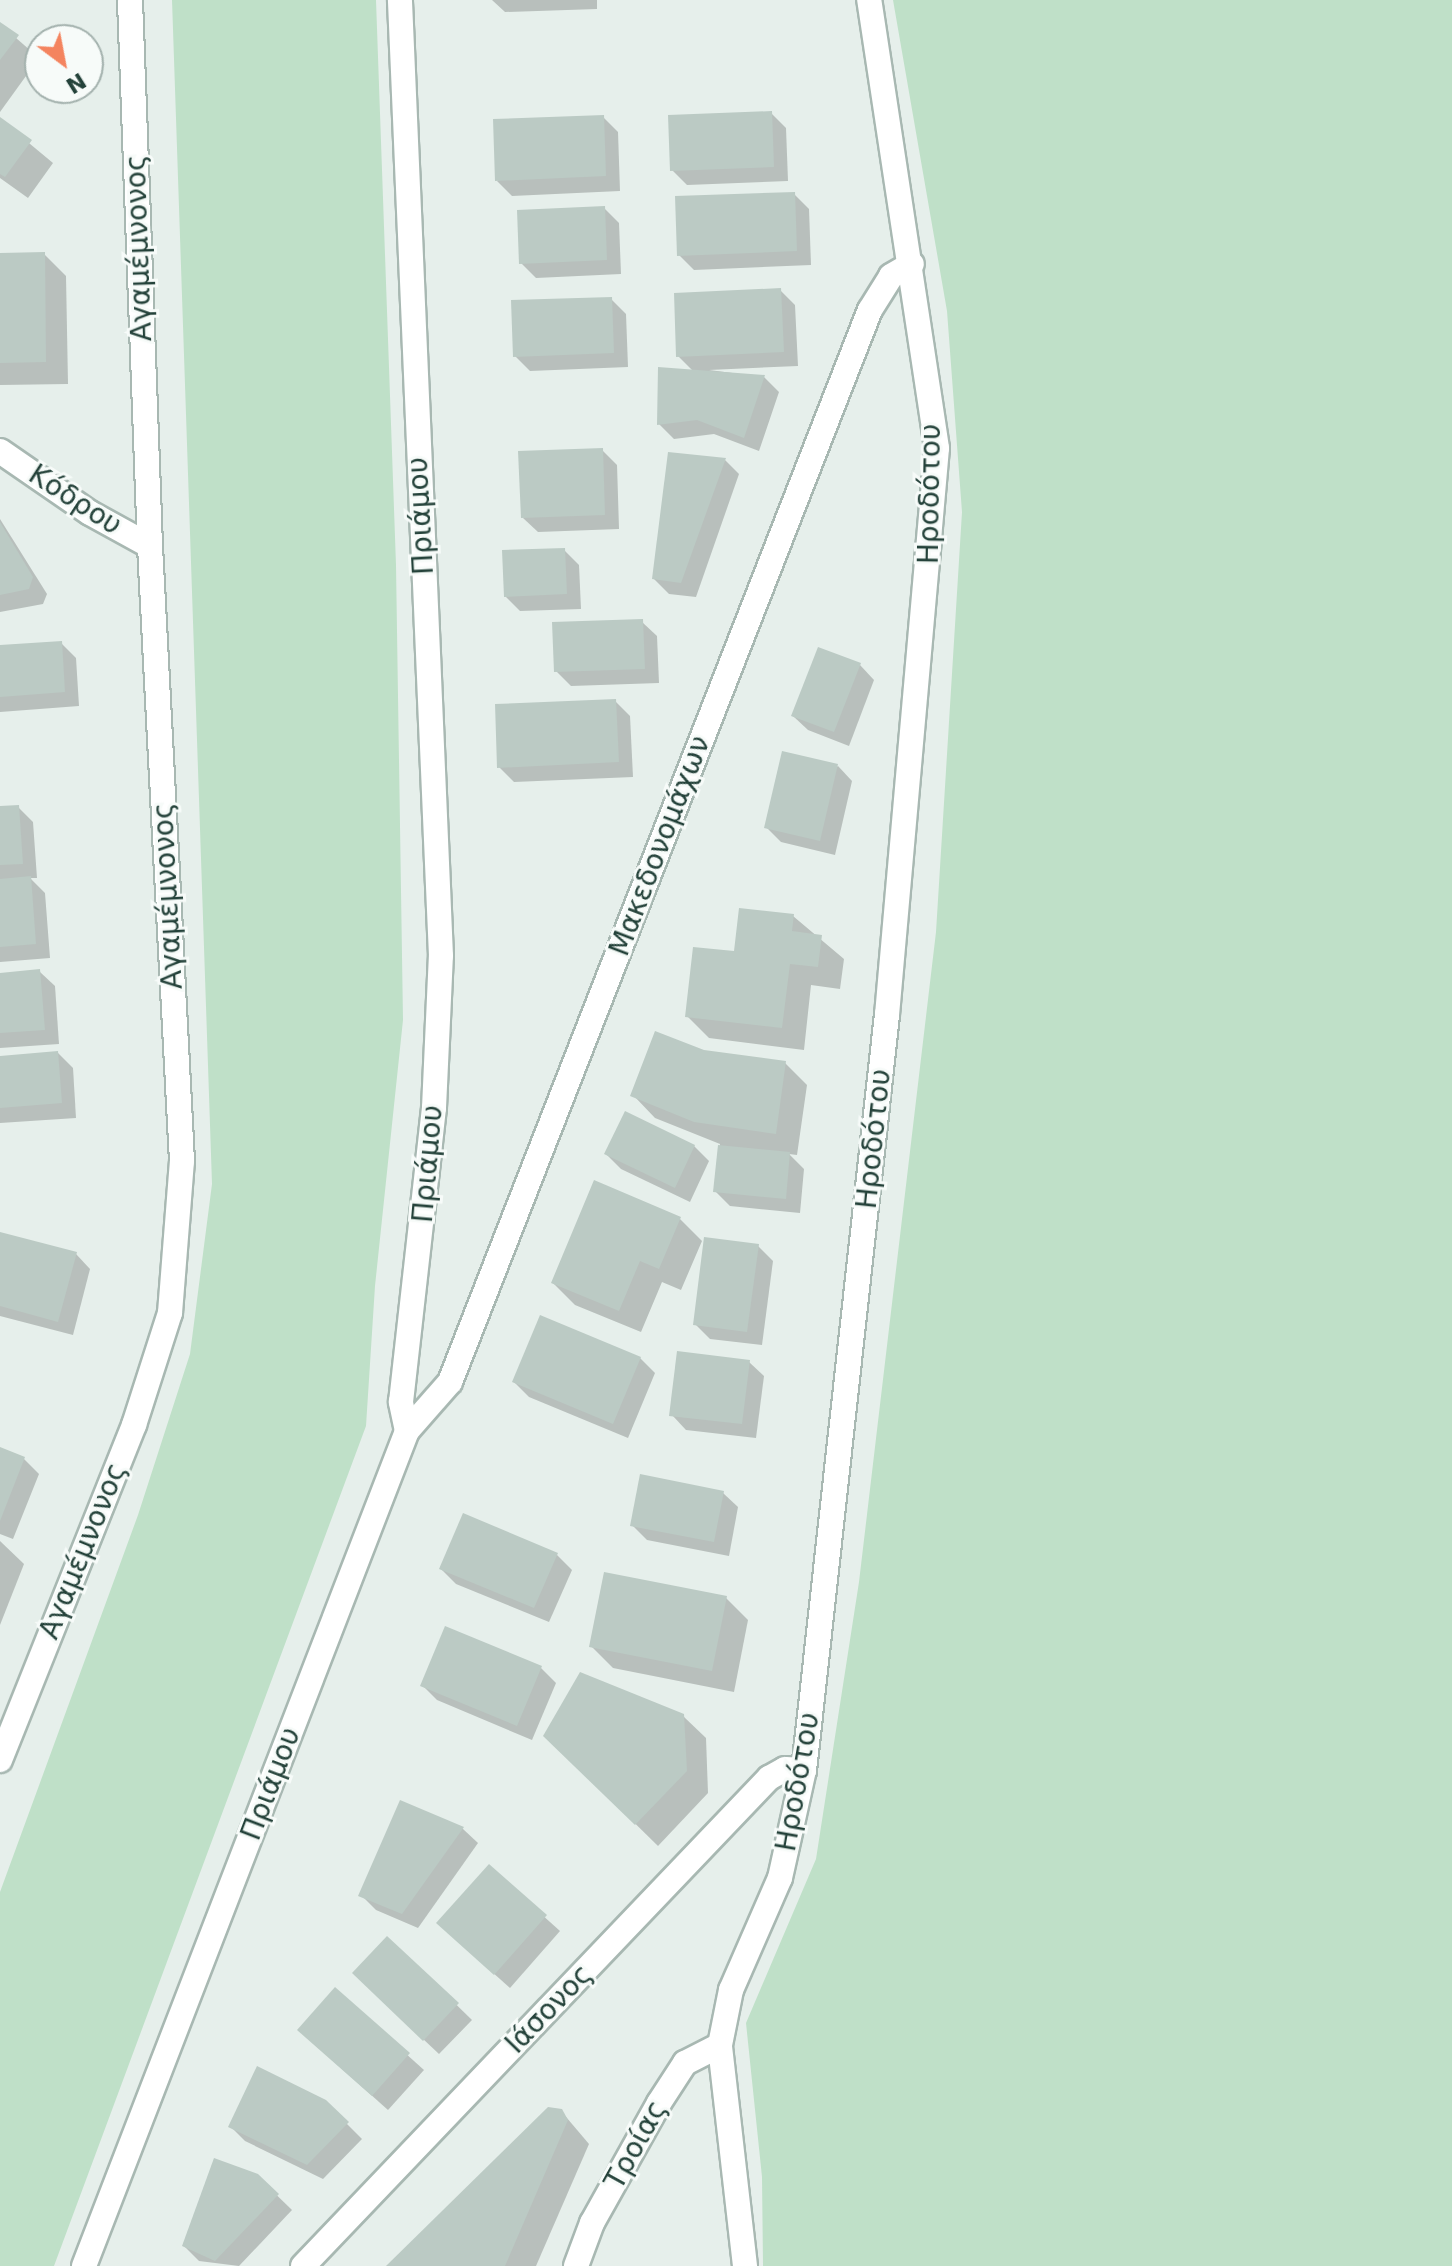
<!DOCTYPE html>
<html>
<head>
<meta charset="utf-8">
<style>
  body { margin:0 }
  #map { position:relative; width:1452px; height:2266px; overflow:hidden; background:#e6efeb; font-family:"DejaVu Sans",sans-serif }
  div>[style] { position:absolute }
  .green>* { inset:0; background:#bfe0c8 }
  .shadow>* { inset:0; background:#0003 }
  .building>* { inset:0; background:#bbcac4 }
  .roads { filter:drop-shadow(2px 0 #a8b8b2) drop-shadow(-2px 0 #a8b8b2) drop-shadow(0 2px #a8b8b2) drop-shadow(0 -2px #a8b8b2) }
  .minor>* { height:24px; margin:-12px; padding:0 12px; transform-origin:12px; border-radius:12px; background:#fff }
  span { translate:-50% -50%; white-space:nowrap; text-align:center; line-height:1.15; -webkit-text-stroke:6px #f7fbf9; paint-order:stroke }
  .street-label { font-size:28px; color:#24423a }
  .north { position:absolute; left:24px; top:24px; width:80px; height:80px; box-sizing:border-box; background:#f7fbf9; border:2px solid #a3b1ad; border-radius:50%; rotate:148deg; font-size:22px; font-weight:700; line-height:32px; text-align:center; color:#24423a }
  .north::after { content:''; display:block; margin:auto; width:28px; height:36px; background:#f4845f; clip-path:polygon(50% 0,100% 100%,50% 72%,0 100%) }
</style>
</head>
<body>
<div id="map">
  <div class="green">
    <div style="clip-path:polygon(172px 0,376px 0,396px 565px,403px 1020px,375px 1286px,366px 1426px,54px 2266px,0 2266px,0 1892px,138px 1515px,190px 1354px,212px 1184px)"></div>
    <div style="clip-path:polygon(893px 0,1452px 0,1452px 2266px,763px 2266px,762px 2177px,746px 2023px,816px 1859px,859px 1582px,936px 932px,962px 512px,947px 311px)"></div>
  </div>
  <div class="shadow">
    <div style="clip-path:polygon(492px 0,597px 0,597px 9px,505px 12px)"></div>
    <div style="clip-path:polygon(0 24px,39px 58px,0 112px)"></div>
    <div style="clip-path:polygon(771px 113px,786px 128px,788px 181px,687px 185px,672px 170px)"></div>
    <div style="clip-path:polygon(603px 117px,618px 132px,620px 191px,512px 196px,497px 181px)"></div>
    <div style="clip-path:polygon(0 119px,53px 163px,28px 198px,0 178px)"></div>
    <div style="clip-path:polygon(794px 194px,809px 209px,811px 265px,694px 270px,679px 255px)"></div>
    <div style="clip-path:polygon(604px 208px,619px 223px,621px 274px,536px 278px,521px 263px)"></div>
    <div style="clip-path:polygon(44px 254px,66px 276px,68px 384px,0 385px,0 255px)"></div>
    <div style="clip-path:polygon(780px 290px,795px 305px,798px 366px,709px 370px,764px 377px,779px 392px,759px 451px,714px 434px,674px 439px,659px 424px,694px 372px,678px 356px)"></div>
    <div style="clip-path:polygon(611px 299px,626px 314px,628px 367px,530px 371px,515px 356px)"></div>
    <div style="clip-path:polygon(602px 450px,617px 465px,619px 529px,538px 532px,523px 518px)"></div>
    <div style="clip-path:polygon(725px 460px,739px 474px,696px 597px,669px 594px,654px 579px)"></div>
    <div style="clip-path:polygon(0 519px,47px 594px,43px 604px,0 612px)"></div>
    <div style="clip-path:polygon(564px 550px,579px 565px,581px 609px,520px 611px,505px 596px)"></div>
    <div style="clip-path:polygon(642px 622px,657px 636px,659px 683px,571px 686px,556px 671px)"></div>
    <div style="clip-path:polygon(61px 643px,76px 658px,79px 706px,0 712px,0 647px)"></div>
    <div style="clip-path:polygon(860px 665px,874px 680px,849px 746px,808px 730px,793px 716px)"></div>
    <div style="clip-path:polygon(615px 701px,630px 716px,633px 777px,514px 782px,499px 767px)"></div>
    <div style="clip-path:polygon(838px 766px,852px 781px,835px 855px,781px 842px,766px 827px)"></div>
    <div style="clip-path:polygon(18px 807px,33px 822px,37px 878px,30px 878px,45px 893px,50px 958px,0 962px,0 808px)"></div>
    <div style="clip-path:polygon(793px 916px,844px 959px,840px 989px,811px 985px,804px 1050px,709px 1038px,687px 1016px,736px 953px)"></div>
    <div style="clip-path:polygon(40px 972px,55px 986px,59px 1044px,0 1048px,0 975px)"></div>
    <div style="clip-path:polygon(58px 1053px,73px 1068px,76px 1118px,0 1123px,0 1058px)"></div>
    <div style="clip-path:polygon(785px 1063px,807px 1085px,797px 1155px,789px 1154px,804px 1169px,800px 1213px,730px 1206px,715px 1191px,720px 1144px,655px 1118px,633px 1095px)"></div>
    <div style="clip-path:polygon(694px 1146px,709px 1161px,690px 1202px,621px 1169px,606px 1154px)"></div>
    <div style="clip-path:polygon(680px 1219px,702px 1241px,681px 1290px,662px 1282px,641px 1332px,575px 1305px,553px 1283px)"></div>
    <div style="clip-path:polygon(0 1234px,76px 1254px,90px 1269px,73px 1335px,0 1316px)"></div>
    <div style="clip-path:polygon(758px 1246px,773px 1261px,762px 1345px,710px 1339px,695px 1324px)"></div>
    <div style="clip-path:polygon(640px 1358px,655px 1373px,628px 1438px,529px 1397px,514px 1382px)"></div>
    <div style="clip-path:polygon(749px 1362px,764px 1376px,756px 1438px,686px 1430px,672px 1415px)"></div>
    <div style="clip-path:polygon(0 1449px,24px 1459px,39px 1474px,13px 1539px,0 1534px)"></div>
    <div style="clip-path:polygon(723px 1493px,738px 1507px,729px 1556px,647px 1540px,632px 1525px)"></div>
    <div style="clip-path:polygon(0 1541px,24px 1564px,0 1625px)"></div>
    <div style="clip-path:polygon(557px 1555px,572px 1570px,549px 1622px,456px 1584px,441px 1569px)"></div>
    <div style="clip-path:polygon(726px 1598px,748px 1620px,734px 1692px,613px 1668px,591px 1646px)"></div>
    <div style="clip-path:polygon(541px 1668px,556px 1683px,532px 1740px,437px 1700px,422px 1685px)"></div>
    <div style="clip-path:polygon(683px 1716px,706px 1738px,708px 1793px,658px 1846px,546px 1736px)"></div>
    <div style="clip-path:polygon(401px 1802px,463px 1829px,478px 1843px,418px 1928px,376px 1910px,361px 1895px)"></div>
    <div style="clip-path:polygon(489px 1867px,560px 1931px,510px 1988px,454px 1938px)"></div>
    <div style="clip-path:polygon(388px 1938px,472px 2020px,439px 2054px,369px 1988px)"></div>
    <div style="clip-path:polygon(335px 1990px,424px 2070px,388px 2110px,314px 2044px)"></div>
    <div style="clip-path:polygon(325px 2102px,362px 2139px,323px 2179px,245px 2141px,230px 2126px)"></div>
    <div style="clip-path:polygon(561px 2111px,589px 2144px,536px 2266px,389px 2266px)"></div>
    <div style="clip-path:polygon(257px 2176px,292px 2210px,239px 2266px,199px 2261px,184px 2246px)"></div>
  </div>
  <div class="building">
    <div style="clip-path:polygon(0 22px,19px 35px,0 60px)"></div>
    <div style="clip-path:polygon(772px 111px,774px 167px,670px 171px,668px 115px)"></div>
    <div style="clip-path:polygon(604px 115px,606px 176px,495px 181px,493px 119px)"></div>
    <div style="clip-path:polygon(0 117px,32px 140px,5px 177px,0 174px)"></div>
    <div style="clip-path:polygon(795px 192px,797px 251px,677px 256px,675px 196px)"></div>
    <div style="clip-path:polygon(605px 206px,607px 260px,519px 264px,517px 210px)"></div>
    <div style="clip-path:polygon(45px 252px,46px 362px,0 363px,0 253px)"></div>
    <div style="clip-path:polygon(781px 288px,784px 352px,676px 357px,674px 293px)"></div>
    <div style="clip-path:polygon(612px 297px,614px 353px,513px 357px,511px 300px)"></div>
    <div style="clip-path:polygon(658px 367px,765px 375px,744px 438px,697px 420px,657px 425px)"></div>
    <div style="clip-path:polygon(603px 448px,605px 515px,521px 518px,518px 451px)"></div>
    <div style="clip-path:polygon(668px 452px,726px 458px,681px 583px,652px 579px)"></div>
    <div style="clip-path:polygon(0 522px,33px 577px,29px 589px,0 595px)"></div>
    <div style="clip-path:polygon(565px 548px,567px 594px,504px 597px,502px 550px)"></div>
    <div style="clip-path:polygon(643px 619px,645px 669px,554px 672px,552px 622px)"></div>
    <div style="clip-path:polygon(62px 641px,65px 692px,0 697px,0 645px)"></div>
    <div style="clip-path:polygon(818px 647px,861px 663px,834px 732px,791px 716px)"></div>
    <div style="clip-path:polygon(616px 699px,619px 762px,497px 768px,495px 704px)"></div>
    <div style="clip-path:polygon(782px 751px,838px 764px,820px 841px,764px 828px)"></div>
    <div style="clip-path:polygon(19px 805px,23px 864px,0 865px,0 806px)"></div>
    <div style="clip-path:polygon(31px 876px,36px 944px,0 947px,0 879px)"></div>
    <div style="clip-path:polygon(739px 908px,794px 914px,792px 931px,822px 935px,818px 967px,790px 964px,782px 1028px,685px 1017px,693px 947px,734px 951px)"></div>
    <div style="clip-path:polygon(40px 969px,45px 1030px,0 1033px,0 973px)"></div>
    <div style="clip-path:polygon(655px 1031px,704px 1050px,786px 1061px,776px 1134px,694px 1122px,630px 1096px)"></div>
    <div style="clip-path:polygon(58px 1051px,62px 1103px,0 1108px,0 1056px)"></div>
    <div style="clip-path:polygon(625px 1111px,695px 1145px,675px 1188px,604px 1154px)"></div>
    <div style="clip-path:polygon(718px 1145px,790px 1152px,786px 1199px,713px 1192px)"></div>
    <div style="clip-path:polygon(594px 1180px,681px 1217px,659px 1269px,640px 1261px,619px 1311px,551px 1283px)"></div>
    <div style="clip-path:polygon(0 1232px,77px 1252px,58px 1322px,0 1306px)"></div>
    <div style="clip-path:polygon(704px 1237px,759px 1244px,747px 1332px,693px 1325px)"></div>
    <div style="clip-path:polygon(540px 1315px,641px 1357px,613px 1424px,512px 1382px)"></div>
    <div style="clip-path:polygon(677px 1351px,750px 1360px,742px 1424px,669px 1416px)"></div>
    <div style="clip-path:polygon(0 1447px,25px 1457px,0 1521px)"></div>
    <div style="clip-path:polygon(640px 1474px,724px 1491px,714px 1542px,630px 1526px)"></div>
    <div style="clip-path:polygon(463px 1513px,558px 1553px,534px 1608px,439px 1569px)"></div>
    <div style="clip-path:polygon(604px 1572px,727px 1596px,712px 1671px,589px 1647px)"></div>
    <div style="clip-path:polygon(445px 1626px,542px 1666px,517px 1726px,420px 1686px)"></div>
    <div style="clip-path:polygon(580px 1672px,684px 1714px,687px 1771px,635px 1825px,543px 1736px)"></div>
    <div style="clip-path:polygon(400px 1800px,464px 1827px,402px 1914px,358px 1896px)"></div>
    <div style="clip-path:polygon(489px 1864px,547px 1915px,494px 1975px,436px 1923px)"></div>
    <div style="clip-path:polygon(387px 1936px,459px 2003px,423px 2041px,352px 1973px)"></div>
    <div style="clip-path:polygon(335px 1987px,410px 2053px,372px 2096px,297px 2030px)"></div>
    <div style="clip-path:polygon(257px 2066px,326px 2100px,349px 2122px,307px 2165px,228px 2127px)"></div>
    <div style="clip-path:polygon(548px 2107px,562px 2109px,568px 2120px,505px 2266px,386px 2266px)"></div>
    <div style="clip-path:polygon(214px 2158px,258px 2174px,279px 2194px,215px 2261px,182px 2246px)"></div>
  </div>
  <div class="roads">
    <div class="minor">
      <div style="left:0;top:451px;width:109px;rotate:34.6deg"></div>
      <div style="left:90px;top:513px;width:68px;rotate:28.8deg"></div>
      <div style="left:407px;top:1431px;width:65px;rotate:-48.7deg"></div>
      <div style="left:450px;top:1382px;width:1151px;rotate:-68.61deg"></div>
      <div style="left:870px;top:310px;width:40px;rotate:-58deg"></div>
      <div style="left:891px;top:276px;width:24px;rotate:-30deg"></div>
      <div style="left:0;top:1760px;width:361px;rotate:-68.2deg"></div>
      <div style="left:134px;top:1425px;width:118px;rotate:-72.2deg"></div>
      <div style="left:170px;top:1313px;width:152px;rotate:-85.5deg"></div>
      <div style="left:182px;top:1161px;width:616px;rotate:-92.98deg"></div>
      <div style="left:150px;top:546px;width:546px;rotate:-92.1deg"></div>
      <div style="left:84px;top:2266px;width:895px;rotate:-68.85deg"></div>
      <div style="left:407px;top:1431px;width:30px;rotate:-102deg"></div>
      <div style="left:401px;top:1402px;width:296px;rotate:-83.6deg"></div>
      <div style="left:434px;top:1108px;width:152px;rotate:-87.4deg"></div>
      <div style="left:441px;top:956px;width:957px;rotate:-92.46deg"></div>
      <div style="left:303px;top:2266px;width:675px;rotate:-46.32deg"></div>
      <div style="left:769px;top:1778px;width:18px;rotate:-29deg"></div>
      <div style="left:785px;top:1769px;width:19px;rotate:3deg"></div>
      <div style="left:576px;top:2266px;width:46px;rotate:-69.6deg"></div>
      <div style="left:592px;top:2223px;width:137px;rotate:-60.8deg"></div>
      <div style="left:659px;top:2103px;width:48px;rotate:-57deg"></div>
      <div style="left:685px;top:2063px;width:39px;rotate:-27deg"></div>
      <div style="left:745px;top:2266px;width:222px;rotate:-96.5deg"></div>
      <div style="left:720px;top:2045px;width:56px;rotate:-78.7deg"></div>
      <div style="left:731px;top:1990px;width:122px;rotate:-66.4deg"></div>
      <div style="left:780px;top:1878px;width:111px;rotate:-77.5deg"></div>
      <div style="left:804px;top:1770px;width:760px;rotate:-83.73deg"></div>
      <div style="left:887px;top:1015px;width:569px;rotate:-84.96deg"></div>
      <div style="left:937px;top:448px;width:453px;rotate:-98.6deg"></div>
    </div>
  </div>
  <div class="street-label">
    <span style="left:139px;top:248px;rotate:-92deg">Αγαμέμνονος</span>
    <span style="left:930px;top:494px;rotate:-89deg">Ηροδότου</span>
    <span style="left:75px;top:500px;rotate:33deg">Κόδρου</span>
    <span style="left:421px;top:516px;rotate:-93deg">Πριάμου</span>
    <span style="left:660px;top:846px;rotate:-69deg">Μακεδονομάχων</span>
    <span style="left:168px;top:896px;rotate:-93deg">Αγαμέμνονος</span>
    <span style="left:874px;top:1139px;rotate:-84deg">Ηροδότου</span>
    <span style="left:428px;top:1164px;rotate:-85deg">Πριάμου</span>
    <span style="left:83px;top:1551px;rotate:-68deg">Αγαμέμνονος</span>
    <span style="left:798px;top:1782px;rotate:-80deg">Ηροδότου</span>
    <span style="left:271px;top:1784px;rotate:-69deg">Πριάμου</span>
    <span style="left:549px;top:2009px;rotate:-46deg">Ιάσονος</span>
    <span style="left:636px;top:2145px;rotate:-61deg">Τροίας</span>
  </div>
  <div class="north">N</div>
</div>
</body>
</html>
